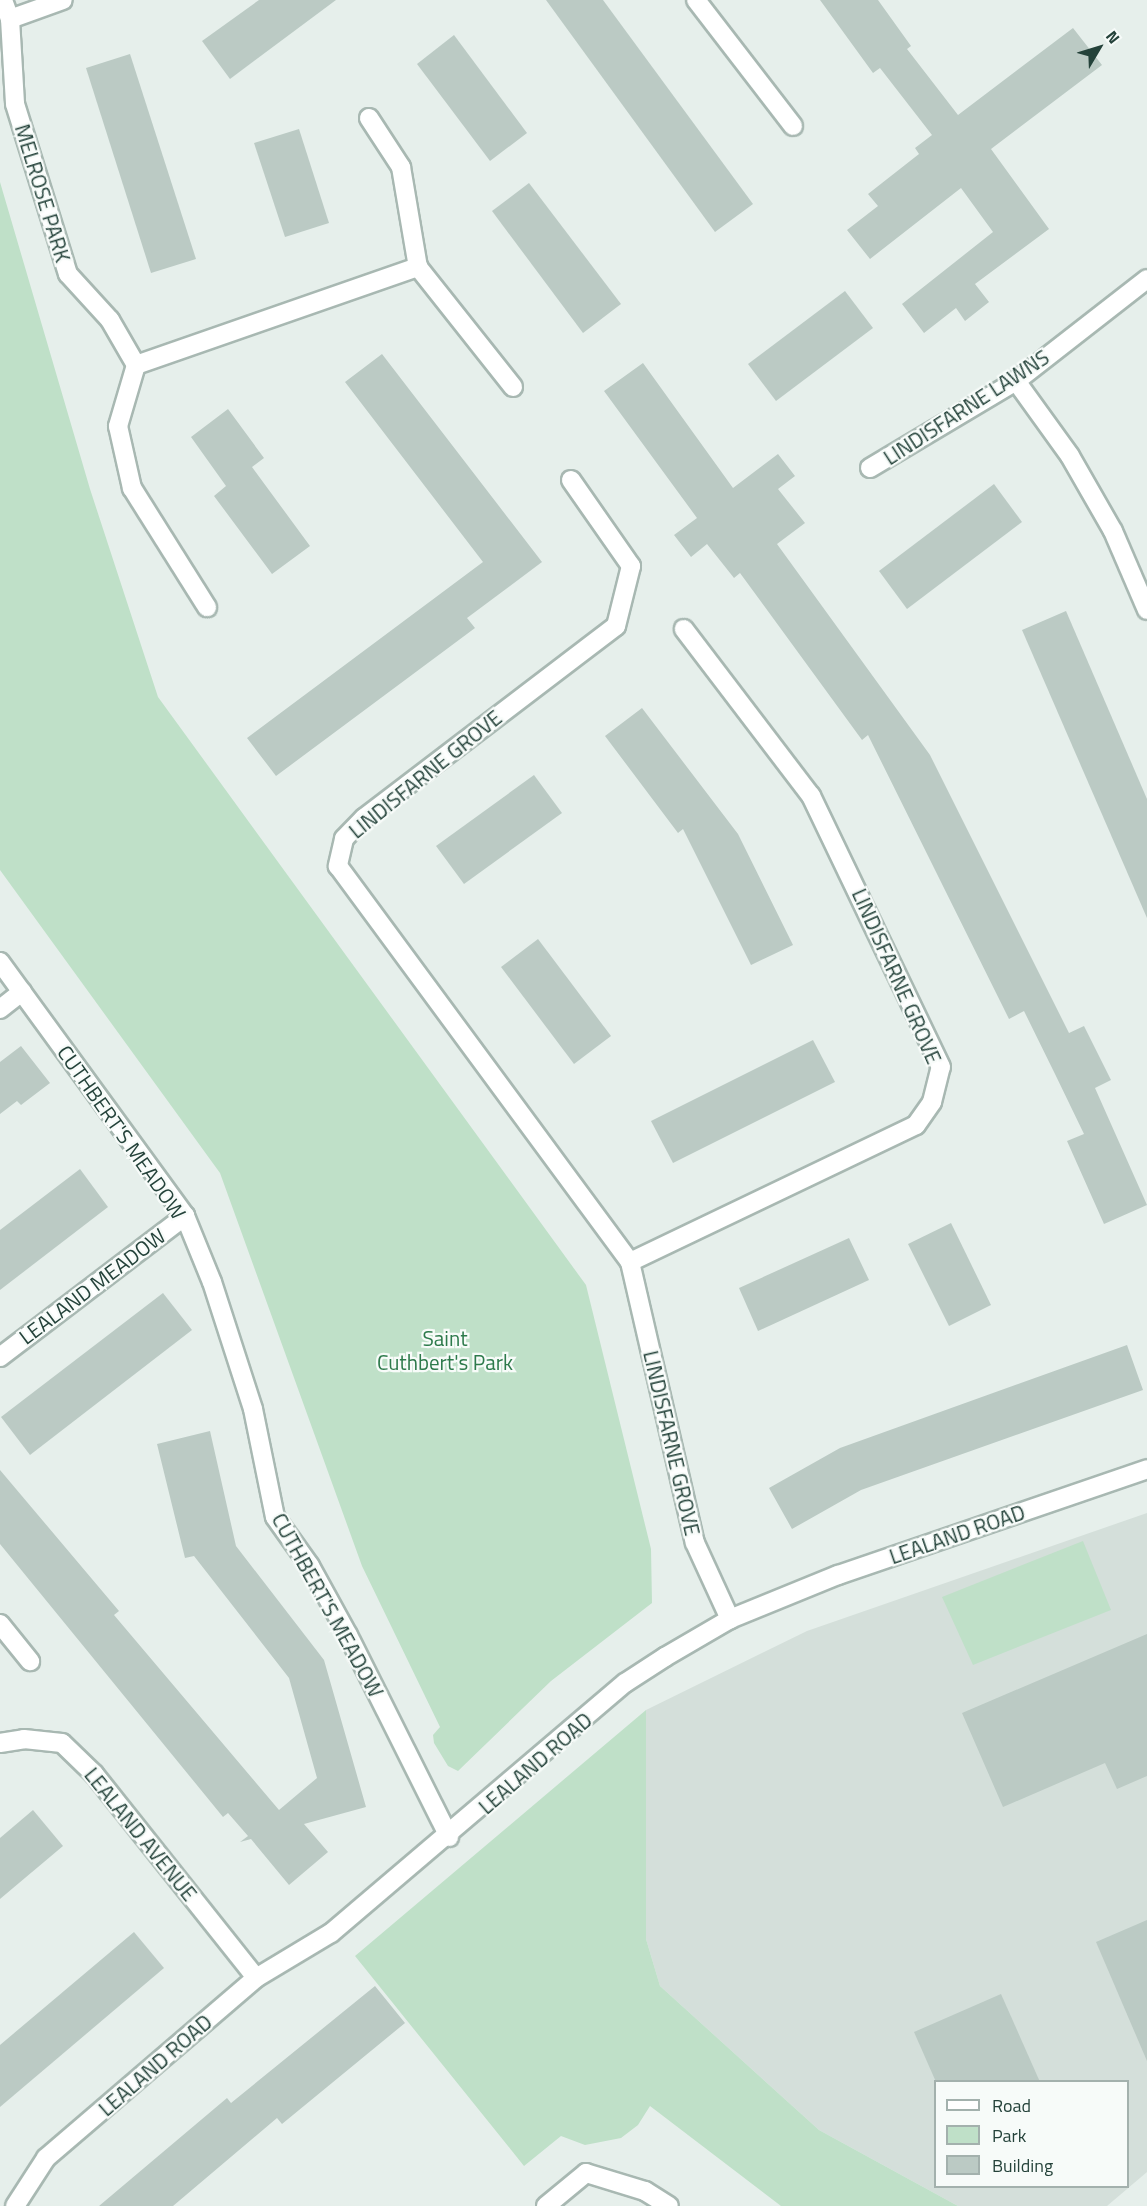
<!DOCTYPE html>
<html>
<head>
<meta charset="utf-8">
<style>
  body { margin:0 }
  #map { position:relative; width:1147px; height:2206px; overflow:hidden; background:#e6efeb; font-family:"Titillium Web",sans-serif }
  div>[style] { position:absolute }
  .built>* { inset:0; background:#d4dfda }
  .green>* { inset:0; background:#bfe0c8 }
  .building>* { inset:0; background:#bbcac4 }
  .roads { filter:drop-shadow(2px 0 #a8b8b2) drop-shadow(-2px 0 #a8b8b2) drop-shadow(0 2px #a8b8b2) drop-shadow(0 -2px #a8b8b2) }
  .lane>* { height:18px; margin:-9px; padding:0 9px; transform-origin:9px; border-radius:9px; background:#fff }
  .street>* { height:18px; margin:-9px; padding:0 9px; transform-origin:9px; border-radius:9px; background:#fff }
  span { translate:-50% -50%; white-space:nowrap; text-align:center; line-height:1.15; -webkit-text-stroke:4.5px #f7fbf9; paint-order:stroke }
  .street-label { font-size:21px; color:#24423a }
  .park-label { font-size:21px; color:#2d7a4b }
  .legend { position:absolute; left:934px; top:2080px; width:195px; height:108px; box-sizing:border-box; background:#f7fbf9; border:2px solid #a3b1ad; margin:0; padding:8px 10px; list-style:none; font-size:18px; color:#24423a }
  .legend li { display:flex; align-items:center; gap:12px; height:30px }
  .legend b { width:30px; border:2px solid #a3b1ad }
  .north { position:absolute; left:1069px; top:18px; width:60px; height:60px; -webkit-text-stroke:4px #f7fbf9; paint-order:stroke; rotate:52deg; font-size:16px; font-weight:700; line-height:24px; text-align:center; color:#24423a }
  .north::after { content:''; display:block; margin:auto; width:21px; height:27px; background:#24423a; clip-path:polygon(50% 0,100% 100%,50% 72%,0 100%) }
</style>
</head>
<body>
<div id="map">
  <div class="built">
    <div style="clip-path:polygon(evenodd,1147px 1513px,1147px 2172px,1107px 2206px,958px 2206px,819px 2130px,660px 1986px,646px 1939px,646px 1710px,807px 1631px,1147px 1513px,936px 2082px,1128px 2082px,1128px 2186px,936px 2186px,936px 2082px)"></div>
  </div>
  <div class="green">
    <div style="clip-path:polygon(0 182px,90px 489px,158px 697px,586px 1285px,651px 1549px,652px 1603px,551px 1681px,458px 1771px,448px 1766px,434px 1743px,433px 1735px,440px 1727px,362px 1566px,220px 1173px,0 870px)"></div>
    <div style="clip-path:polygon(1083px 1541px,1111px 1610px,973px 1665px,942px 1597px)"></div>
    <div style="clip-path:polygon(646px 1710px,646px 1939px,660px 1986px,819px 2130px,958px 2206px,781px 2206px,650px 2106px,638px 2125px,621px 2138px,585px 2145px,561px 2136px,524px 2166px,355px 1956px)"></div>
  </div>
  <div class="building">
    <div style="clip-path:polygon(259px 0,336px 0,230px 79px,202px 41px)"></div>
    <div style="clip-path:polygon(546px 0,603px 0,753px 204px,715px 232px)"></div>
    <div style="clip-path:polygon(820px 0,878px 0,911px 46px,907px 49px,958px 115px,1073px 28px,1102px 65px,991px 149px,1049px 229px,975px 284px,989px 302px,965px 321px,956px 308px,924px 333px,902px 304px,993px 232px,961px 188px,870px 259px,847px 230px,878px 206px,868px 194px,919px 154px,915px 148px,932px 135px,880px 68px,873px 73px)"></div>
    <div style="clip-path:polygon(454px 35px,527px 133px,490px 161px,417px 64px)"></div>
    <div style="clip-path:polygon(130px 54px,196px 259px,151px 273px,86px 68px)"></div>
    <div style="clip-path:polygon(299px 129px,329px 223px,285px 237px,254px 143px)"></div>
    <div style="clip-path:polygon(529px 183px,621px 304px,583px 333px,492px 211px)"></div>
    <div style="clip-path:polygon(845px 291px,873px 328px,776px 401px,748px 364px)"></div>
    <div style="clip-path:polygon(382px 354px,542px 562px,467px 618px,475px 628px,276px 776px,247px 738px,483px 562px,345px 382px)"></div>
    <div style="clip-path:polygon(643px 363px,733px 488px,778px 454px,795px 476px,778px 489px,805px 523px,777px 544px,930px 755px,1069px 1033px,1084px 1026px,1111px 1080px,1095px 1088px,1147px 1205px,1104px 1224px,1067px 1141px,1084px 1134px,1055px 1074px,1024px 1011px,1009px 1019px,868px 735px,862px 740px,740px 573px,734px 578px,707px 544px,691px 557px,674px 535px,697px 518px,604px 391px)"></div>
    <div style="clip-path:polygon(228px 409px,264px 458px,252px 467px,310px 546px,272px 574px,214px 496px,226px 486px,191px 437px)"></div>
    <div style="clip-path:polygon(994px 484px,1022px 522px,907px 609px,879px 571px)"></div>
    <div style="clip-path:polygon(1066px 611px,1147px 799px,1147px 918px,1022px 630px)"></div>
    <div style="clip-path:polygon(642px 708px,738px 834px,793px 945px,751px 965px,683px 829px,678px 833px,605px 736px)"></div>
    <div style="clip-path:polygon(534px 775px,562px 813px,464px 884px,436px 846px)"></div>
    <div style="clip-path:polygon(538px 939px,611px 1036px,574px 1064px,501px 967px)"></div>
    <div style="clip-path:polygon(813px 1040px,835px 1082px,673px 1163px,651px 1121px)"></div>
    <div style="clip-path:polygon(21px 1046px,50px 1083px,21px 1105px,17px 1101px,0 1114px,0 1062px)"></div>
    <div style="clip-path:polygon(80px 1169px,108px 1207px,0 1290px,0 1230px)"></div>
    <div style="clip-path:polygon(951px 1223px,991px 1305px,949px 1326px,908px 1244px)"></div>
    <div style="clip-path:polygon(849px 1238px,869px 1280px,758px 1331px,739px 1288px)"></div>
    <div style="clip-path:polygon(163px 1293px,192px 1330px,30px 1455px,1px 1417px)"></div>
    <div style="clip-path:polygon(1127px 1345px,1143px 1390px,861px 1490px,792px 1529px,769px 1488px,840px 1448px)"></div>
    <div style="clip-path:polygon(210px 1431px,236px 1546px,324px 1660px,366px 1807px,304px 1824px,328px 1852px,289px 1885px,251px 1839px,240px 1842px,248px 1836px,228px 1813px,223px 1817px,0 1544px,0 1470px,119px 1611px,114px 1615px,279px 1810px,317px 1778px,289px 1678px,194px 1556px,185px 1558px,157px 1444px)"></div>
    <div style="clip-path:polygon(1147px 1634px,1147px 1776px,1117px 1789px,1105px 1763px,1003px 1807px,962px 1713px)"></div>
    <div style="clip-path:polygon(33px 1810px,63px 1846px,0 1899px,0 1838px)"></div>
    <div style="clip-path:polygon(1147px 1920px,1147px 2061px,1096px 1942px)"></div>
    <div style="clip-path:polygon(134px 1932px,164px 1968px,0 2107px,0 2045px)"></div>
    <div style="clip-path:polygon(375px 1986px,405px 2023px,282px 2124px,277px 2118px,173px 2206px,99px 2206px,227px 2098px,231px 2103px)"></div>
    <div style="clip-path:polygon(1001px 1994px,1040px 2082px,936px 2082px,914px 2032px)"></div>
  </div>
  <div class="roads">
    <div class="lane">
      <div style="left:546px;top:2206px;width:52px;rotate:-39.5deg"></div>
      <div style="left:586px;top:2173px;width:62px;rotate:17deg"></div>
      <div style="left:645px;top:2191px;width:28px;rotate:32deg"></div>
    </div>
    <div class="street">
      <div style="left:3px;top:0;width:20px;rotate:70deg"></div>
      <div style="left:10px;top:19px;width:85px;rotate:86.6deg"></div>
      <div style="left:15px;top:104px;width:178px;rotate:72.7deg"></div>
      <div style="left:68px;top:274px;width:62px;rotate:47.6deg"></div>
      <div style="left:110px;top:320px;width:52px;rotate:60deg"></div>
      <div style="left:136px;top:365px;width:64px;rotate:106.4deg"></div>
      <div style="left:118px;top:426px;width:64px;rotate:77.3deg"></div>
      <div style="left:132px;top:488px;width:141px;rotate:57.8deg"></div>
      <div style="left:696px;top:0;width:159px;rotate:52.4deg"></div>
      <div style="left:10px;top:19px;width:56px;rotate:-19.7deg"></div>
      <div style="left:369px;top:118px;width:59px;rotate:56.9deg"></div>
      <div style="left:401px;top:167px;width:101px;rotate:80.4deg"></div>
      <div style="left:136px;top:365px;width:299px;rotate:-19.2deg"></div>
      <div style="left:418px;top:267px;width:153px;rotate:51.6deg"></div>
      <div style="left:1016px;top:381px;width:92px;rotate:54.2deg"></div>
      <div style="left:1070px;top:456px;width:86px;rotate:60.2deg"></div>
      <div style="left:1113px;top:531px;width:86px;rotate:66.7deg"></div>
      <div style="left:870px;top:468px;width:170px;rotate:-30.8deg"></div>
      <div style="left:1016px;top:381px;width:166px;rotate:-37.9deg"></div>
      <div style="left:571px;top:480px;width:105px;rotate:55.1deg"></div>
      <div style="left:631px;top:566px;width:62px;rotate:104deg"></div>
      <div style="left:616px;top:626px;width:317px;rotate:142.7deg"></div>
      <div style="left:364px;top:818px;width:29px;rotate:134deg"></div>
      <div style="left:344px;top:839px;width:28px;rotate:103deg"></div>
      <div style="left:338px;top:866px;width:492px;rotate:53.6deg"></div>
      <div style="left:630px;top:1262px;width:288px;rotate:77deg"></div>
      <div style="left:695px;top:1543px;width:84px;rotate:65.3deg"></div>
      <div style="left:0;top:962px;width:314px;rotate:53.9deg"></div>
      <div style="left:185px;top:1216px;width:71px;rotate:67.8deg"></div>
      <div style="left:212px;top:1282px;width:133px;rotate:72.1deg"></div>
      <div style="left:253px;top:1409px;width:110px;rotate:78.5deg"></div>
      <div style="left:275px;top:1517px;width:60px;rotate:54.5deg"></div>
      <div style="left:310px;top:1566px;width:79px;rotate:61.2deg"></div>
      <div style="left:348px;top:1635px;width:226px;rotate:63.4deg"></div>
      <div style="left:0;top:1009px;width:28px;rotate:-38deg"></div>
      <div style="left:630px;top:1262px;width:317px;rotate:-25.6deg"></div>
      <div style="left:916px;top:1125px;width:28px;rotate:-55deg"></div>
      <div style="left:932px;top:1102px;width:36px;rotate:-76deg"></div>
      <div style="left:941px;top:1067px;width:301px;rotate:-115.6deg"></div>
      <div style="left:811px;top:796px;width:210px;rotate:-127.3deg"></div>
      <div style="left:0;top:1357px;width:233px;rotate:-37.3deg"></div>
      <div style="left:0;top:1624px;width:48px;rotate:51deg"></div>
      <div style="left:0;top:1743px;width:24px;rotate:-9deg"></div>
      <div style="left:24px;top:1739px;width:38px;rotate:6deg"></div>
      <div style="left:62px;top:1743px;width:45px;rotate:44.1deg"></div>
      <div style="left:94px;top:1774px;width:260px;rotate:51.5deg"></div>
      <div style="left:15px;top:2206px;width:57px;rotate:-57.1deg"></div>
      <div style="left:46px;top:2158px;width:277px;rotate:-40.6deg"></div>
      <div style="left:256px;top:1978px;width:87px;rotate:-31deg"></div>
      <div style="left:331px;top:1933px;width:386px;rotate:-40.4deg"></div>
      <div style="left:625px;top:1683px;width:48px;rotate:-33deg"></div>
      <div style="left:665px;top:1657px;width:75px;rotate:-30.3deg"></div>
      <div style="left:730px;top:1619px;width:117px;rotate:-22.2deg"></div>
      <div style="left:838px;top:1575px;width:327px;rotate:-18.9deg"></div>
    </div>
  </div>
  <div class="street-label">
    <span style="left:43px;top:193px;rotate:73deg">MELROSE PARK</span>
    <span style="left:966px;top:407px;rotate:-33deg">LINDISFARNE LAWNS</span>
    <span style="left:425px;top:774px;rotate:-39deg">LINDISFARNE GROVE</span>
    <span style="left:897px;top:976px;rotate:66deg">LINDISFARNE GROVE</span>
    <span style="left:122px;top:1132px;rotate:55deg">CUTHBERT'S MEADOW</span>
    <span style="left:92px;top:1286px;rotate:-37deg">LEALAND MEADOW</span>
    <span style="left:672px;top:1443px;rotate:77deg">LINDISFARNE GROVE</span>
    <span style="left:957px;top:1534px;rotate:-19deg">LEALAND ROAD</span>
    <span style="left:328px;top:1605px;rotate:61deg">CUTHBERT'S MEADOW</span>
    <span style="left:535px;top:1763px;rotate:-41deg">LEALAND ROAD</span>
    <span style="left:141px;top:1834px;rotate:51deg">LEALAND AVENUE</span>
    <span style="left:155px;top:2065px;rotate:-41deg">LEALAND ROAD</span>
  </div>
  <div class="park-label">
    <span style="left:445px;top:1350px">Saint<br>Cuthbert's Park</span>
  </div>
  <ul class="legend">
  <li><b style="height:8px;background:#fff"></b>Road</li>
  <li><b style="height:16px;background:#bfe0c8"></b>Park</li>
  <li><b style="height:16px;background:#bbcac4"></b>Building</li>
  </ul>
  <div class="north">N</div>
</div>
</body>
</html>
